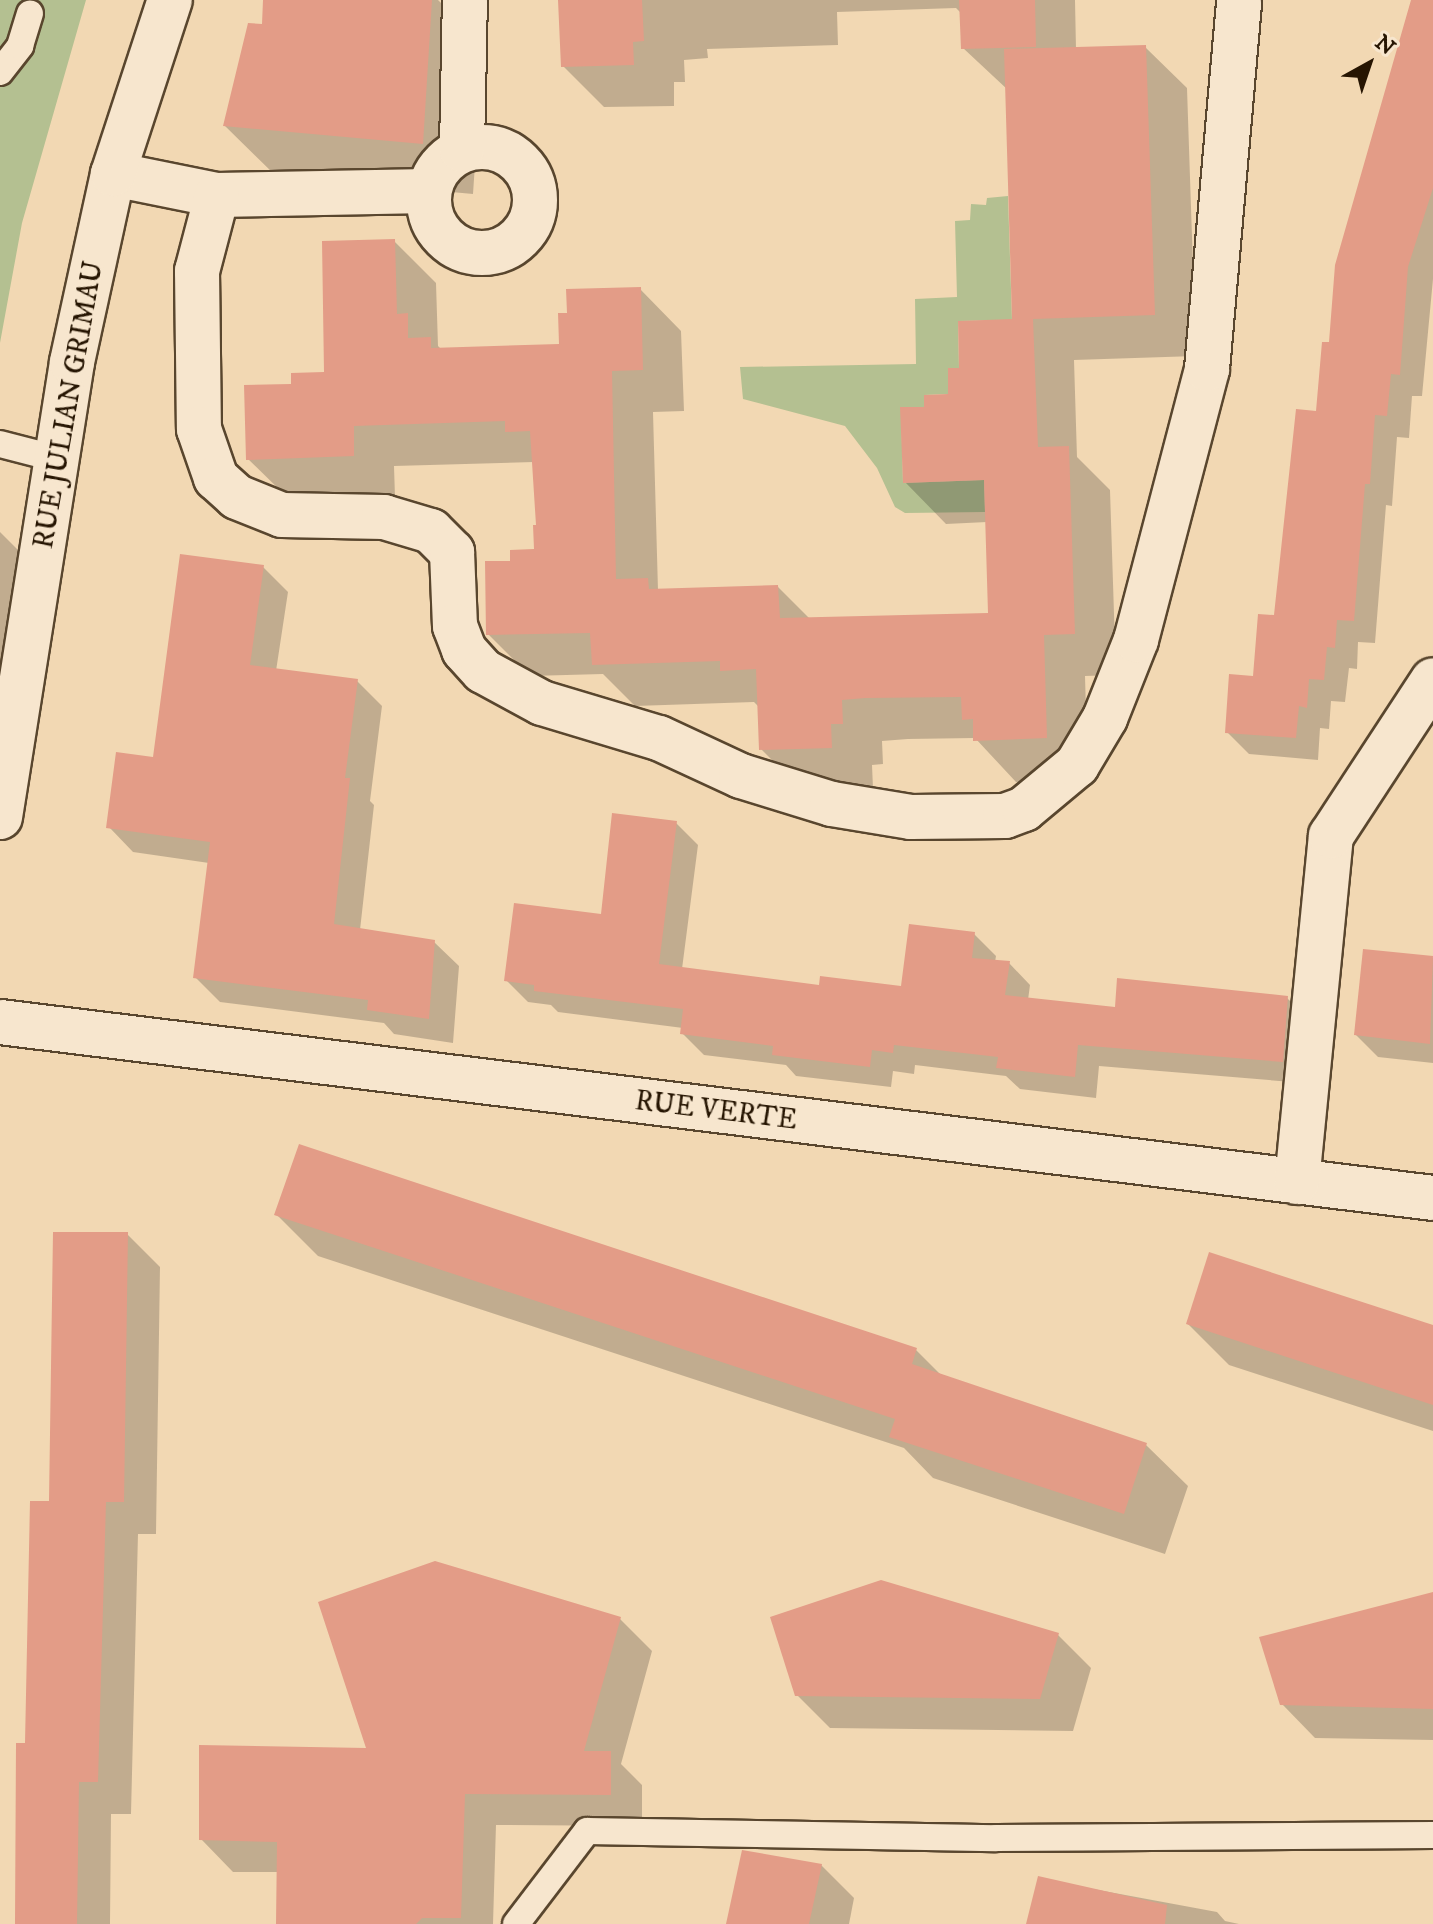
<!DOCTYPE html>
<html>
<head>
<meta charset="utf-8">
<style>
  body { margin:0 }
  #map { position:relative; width:1433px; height:1924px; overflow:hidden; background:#f2d8b3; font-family:"IM FELL DW Pica",serif }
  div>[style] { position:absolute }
  .green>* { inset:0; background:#b4c091 }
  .shadow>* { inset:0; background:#0003 }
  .building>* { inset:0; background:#e39c87 }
  .roads { filter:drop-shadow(2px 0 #59462e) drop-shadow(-2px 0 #59462e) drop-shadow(0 2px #59462e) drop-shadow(0 -2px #59462e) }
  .lane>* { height:26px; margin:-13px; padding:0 13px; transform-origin:13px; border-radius:13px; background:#f7e6ce }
  .street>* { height:44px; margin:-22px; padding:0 22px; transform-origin:22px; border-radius:22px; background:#f7e6ce }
  .street>.ring { margin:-22px; padding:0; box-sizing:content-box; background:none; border:44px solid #f7e6ce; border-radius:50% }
  span { translate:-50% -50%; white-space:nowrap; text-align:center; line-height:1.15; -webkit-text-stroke:6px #f7e6ce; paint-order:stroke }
  .street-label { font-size:28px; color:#261502 }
  .north { position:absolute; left:1329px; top:24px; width:80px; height:80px; -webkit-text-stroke:6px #f7e6ce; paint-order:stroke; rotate:40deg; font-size:22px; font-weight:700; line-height:32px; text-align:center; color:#261502 }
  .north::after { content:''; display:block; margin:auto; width:28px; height:36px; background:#261502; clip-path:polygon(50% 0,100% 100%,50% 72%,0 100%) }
</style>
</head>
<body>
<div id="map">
  <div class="green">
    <div style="clip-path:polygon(0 0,86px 0,22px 223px,0 343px)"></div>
    <div style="clip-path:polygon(1008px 196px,1012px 320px,958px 321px,959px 368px,948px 369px,948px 394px,924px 395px,924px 407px,901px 408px,903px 483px,984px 480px,985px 512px,905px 513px,895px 507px,877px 468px,845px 426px,743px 399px,740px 367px,916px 364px,915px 299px,957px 297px,955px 221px,970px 220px,971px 204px,986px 205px,987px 198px)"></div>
  </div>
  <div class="shadow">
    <div style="clip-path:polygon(265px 0,438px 0,483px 45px,473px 194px,276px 176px,225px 126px,264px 26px)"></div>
    <div style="clip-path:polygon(560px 0,1075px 0,1076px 49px,1145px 47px,1187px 88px,1196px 356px,1074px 360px,1077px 457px,1110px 490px,1116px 675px,1085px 676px,1088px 779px,1016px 782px,975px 738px,908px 739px,882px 741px,883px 764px,872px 765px,873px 788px,802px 790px,761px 749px,759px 707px,754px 702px,635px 706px,603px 674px,530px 676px,488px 634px,512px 563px,536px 551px,538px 527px,534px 462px,394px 466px,395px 497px,290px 500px,248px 459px,293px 386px,326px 374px,394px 241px,436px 283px,438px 346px,442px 350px,561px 346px,569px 315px,640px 289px,681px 331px,684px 411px,653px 412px,658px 590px,778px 587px,810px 619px,990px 615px,987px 522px,946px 524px,905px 482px,926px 409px,950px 396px,961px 370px,1014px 321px,1008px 90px,963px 48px,962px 14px,956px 8px,837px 12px,838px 45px,707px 49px,708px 58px,684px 60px,685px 82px,674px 82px,674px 106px,604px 107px,563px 66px)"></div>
    <div style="clip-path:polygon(1413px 0,1433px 0,1433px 279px,1422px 396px,1412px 396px,1409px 438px,1397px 437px,1392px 506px,1386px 505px,1375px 643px,1358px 642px,1357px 669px,1349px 668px,1345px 702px,1331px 701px,1329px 729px,1320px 728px,1318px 760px,1249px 754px,1227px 732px,1255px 678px,1275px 617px,1331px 344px)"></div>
    <div style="clip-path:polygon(0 532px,22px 554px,0 685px)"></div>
    <div style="clip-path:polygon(263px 567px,288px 592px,276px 671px,357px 681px,382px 706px,370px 801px,374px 805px,360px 930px,434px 942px,459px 966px,453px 1043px,394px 1034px,384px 1023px,220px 1002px,195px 977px,209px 863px,133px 852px,109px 827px,155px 759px)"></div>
    <div style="clip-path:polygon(676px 823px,698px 845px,682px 969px,821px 987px,903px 988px,974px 934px,996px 956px,995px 962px,1009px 963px,1030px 985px,1028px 1000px,1116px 1009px,1287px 998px,1309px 1020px,1304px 1083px,1099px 1066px,1096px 1098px,1020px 1089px,1006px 1076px,915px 1065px,914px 1074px,893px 1071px,891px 1087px,796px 1076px,786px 1065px,704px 1055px,682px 1033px,683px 1028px,558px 1012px,551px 1005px,528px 1002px,506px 980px,602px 916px)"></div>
    <div style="clip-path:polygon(1364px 951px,1433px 958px,1433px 1063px,1378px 1057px,1356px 1035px)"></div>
    <div style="clip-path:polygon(277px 1215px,916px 1350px,943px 1377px,1146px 1445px,1188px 1486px,1165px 1554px,933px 1478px,904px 1448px,318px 1256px)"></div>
    <div style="clip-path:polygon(127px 1234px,160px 1267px,156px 1534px,138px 1534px,131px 1814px,111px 1814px,110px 1924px,17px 1924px,27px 1745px,51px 1503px)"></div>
    <div style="clip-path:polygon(1188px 1324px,1433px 1327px,1433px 1431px,1229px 1365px)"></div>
    <div style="clip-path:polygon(1433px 1594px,1433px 1740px,1315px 1738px,1282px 1704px)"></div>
    <div style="clip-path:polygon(620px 1619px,652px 1651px,621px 1764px,642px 1785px,642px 1826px,496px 1825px,493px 1924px,278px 1924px,278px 1872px,233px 1872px,201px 1839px)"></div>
    <div style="clip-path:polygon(1058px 1635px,1091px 1668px,1073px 1731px,830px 1728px,797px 1695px)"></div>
    <div style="clip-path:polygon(821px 1865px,854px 1898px,849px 1924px,728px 1924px)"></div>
    <div style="clip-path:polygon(1039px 1879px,1217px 1912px,1225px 1921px,1239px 1924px,1028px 1924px)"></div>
  </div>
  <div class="building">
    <div style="clip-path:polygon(263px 0,432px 0,423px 144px,223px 126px,248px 23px,262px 24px)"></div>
    <div style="clip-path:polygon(558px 0,642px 0,644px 41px,633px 42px,634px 65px,561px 67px)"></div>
    <div style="clip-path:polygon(959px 0,1035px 0,1036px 47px,961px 49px)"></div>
    <div style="clip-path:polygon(1411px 0,1433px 0,1433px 188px,1408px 267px,1400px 375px,1391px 374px,1387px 416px,1375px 415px,1370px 484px,1365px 484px,1354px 621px,1337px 620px,1335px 648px,1327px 647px,1324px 680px,1309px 679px,1307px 708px,1299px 706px,1296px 738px,1225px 733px,1229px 674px,1253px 676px,1258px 614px,1274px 615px,1296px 409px,1316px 411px,1322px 342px,1329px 342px,1335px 265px)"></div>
    <div style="clip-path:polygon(1146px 45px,1155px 315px,1033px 319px,1038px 447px,1069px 446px,1075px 634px,1044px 635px,1047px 738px,973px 741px,973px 719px,962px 720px,961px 697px,865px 698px,842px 700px,843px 724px,831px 724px,832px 748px,759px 750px,756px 669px,720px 671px,720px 661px,592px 665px,590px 633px,486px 635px,485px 561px,510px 561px,510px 550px,534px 549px,533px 525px,536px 525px,530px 431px,505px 432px,505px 421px,354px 426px,354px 456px,246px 460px,244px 385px,291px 384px,291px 373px,324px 372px,322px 241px,395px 239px,397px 314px,408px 313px,408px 338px,431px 337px,431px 348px,559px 344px,558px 313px,567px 313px,566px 289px,641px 287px,643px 370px,612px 371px,616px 579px,648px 578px,649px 589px,778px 585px,780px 618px,988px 613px,984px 480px,903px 483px,900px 407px,924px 407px,924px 395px,948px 394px,948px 368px,959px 368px,958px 321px,1012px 319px,1004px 49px)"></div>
    <div style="clip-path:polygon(180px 554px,264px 565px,250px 665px,358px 679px,345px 778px,350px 778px,334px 924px,435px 940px,429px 1019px,367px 1010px,368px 1000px,193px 978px,210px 842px,106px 828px,116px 752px,153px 757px)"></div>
    <div style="clip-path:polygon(612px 813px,677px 821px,659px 964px,819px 985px,820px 976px,901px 986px,909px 924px,975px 932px,972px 958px,1010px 961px,1005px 995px,1115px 1007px,1117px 978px,1288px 996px,1283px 1062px,1078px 1045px,1075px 1077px,996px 1068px,998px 1057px,894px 1045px,893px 1053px,872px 1050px,870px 1067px,772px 1055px,773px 1046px,680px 1034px,683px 1009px,534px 991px,534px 985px,504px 981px,514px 903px,601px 914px)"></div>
    <div style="clip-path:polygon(1363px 949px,1433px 956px,1430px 1044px,1354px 1035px)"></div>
    <div style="clip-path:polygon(299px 1144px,917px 1348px,912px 1364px,1147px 1443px,1124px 1514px,889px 1437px,895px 1419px,274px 1215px)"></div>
    <div style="clip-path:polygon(53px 1232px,128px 1232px,124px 1502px,106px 1502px,98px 1782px,79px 1782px,77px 1924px,15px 1924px,16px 1743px,25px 1743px,30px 1501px,49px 1501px)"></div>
    <div style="clip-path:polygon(1209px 1252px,1433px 1325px,1433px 1405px,1186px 1324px)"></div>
    <div style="clip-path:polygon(435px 1561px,621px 1617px,584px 1751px,611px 1751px,611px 1795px,465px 1794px,461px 1918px,422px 1918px,416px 1924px,276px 1924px,277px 1842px,199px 1840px,199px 1745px,366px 1748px,318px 1602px)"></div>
    <div style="clip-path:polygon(881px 1580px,1059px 1633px,1040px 1699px,795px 1696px,770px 1617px)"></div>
    <div style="clip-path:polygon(1433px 1592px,1433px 1709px,1280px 1705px,1259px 1637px)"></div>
    <div style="clip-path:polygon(742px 1850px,822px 1864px,809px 1924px,726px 1924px)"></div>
    <div style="clip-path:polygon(1038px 1876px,1167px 1905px,1165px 1924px,1026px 1924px)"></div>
  </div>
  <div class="roads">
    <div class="lane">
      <div style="left:0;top:72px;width:33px;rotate:-52deg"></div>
      <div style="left:20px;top:46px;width:34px;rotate:-73deg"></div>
      <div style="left:0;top:444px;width:60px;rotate:14.5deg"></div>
      <div style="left:516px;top:1924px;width:117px;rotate:-52.6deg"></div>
      <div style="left:587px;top:1831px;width:409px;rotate:1deg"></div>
      <div style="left:996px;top:1838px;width:437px;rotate:-0.4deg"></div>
    </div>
    <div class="street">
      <div class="ring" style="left:429px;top:147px;width:62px;height:62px"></div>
      <div style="left:462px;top:150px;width:150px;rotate:-88.9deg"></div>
      <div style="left:113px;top:174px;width:106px;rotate:11.4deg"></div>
      <div style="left:217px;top:195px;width:212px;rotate:-1.1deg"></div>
      <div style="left:217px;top:195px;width:79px;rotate:104.7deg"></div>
      <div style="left:197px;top:271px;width:158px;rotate:89.3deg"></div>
      <div style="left:199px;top:429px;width:52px;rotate:70.9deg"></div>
      <div style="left:216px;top:478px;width:28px;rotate:42deg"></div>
      <div style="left:237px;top:497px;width:48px;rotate:21.8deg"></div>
      <div style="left:282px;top:515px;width:102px;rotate:1.1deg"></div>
      <div style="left:384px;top:517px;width:49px;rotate:16.6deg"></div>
      <div style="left:431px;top:531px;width:30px;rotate:45deg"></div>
      <div style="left:452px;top:552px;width:74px;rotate:87.7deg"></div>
      <div style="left:455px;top:626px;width:26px;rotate:69deg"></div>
      <div style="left:464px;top:650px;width:28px;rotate:48deg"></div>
      <div style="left:483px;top:671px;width:67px;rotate:28.5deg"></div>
      <div style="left:542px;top:703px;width:122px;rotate:16.7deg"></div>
      <div style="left:659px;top:738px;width:90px;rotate:24.9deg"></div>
      <div style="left:741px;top:776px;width:95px;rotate:17.1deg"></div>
      <div style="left:832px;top:804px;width:80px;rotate:9.3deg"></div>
      <div style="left:911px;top:817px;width:94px;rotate:-0.6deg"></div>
      <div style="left:1005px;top:816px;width:20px;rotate:-20deg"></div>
      <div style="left:1024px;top:809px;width:69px;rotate:-39.7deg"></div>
      <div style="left:1077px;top:765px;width:55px;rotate:-59.2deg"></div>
      <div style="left:1105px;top:718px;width:84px;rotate:-68.3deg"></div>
      <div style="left:1136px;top:640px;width:280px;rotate:-75.3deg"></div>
      <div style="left:1207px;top:369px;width:370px;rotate:-85deg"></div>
      <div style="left:0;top:817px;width:461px;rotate:-81deg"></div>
      <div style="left:72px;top:362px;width:192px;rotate:-77.7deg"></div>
      <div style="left:113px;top:174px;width:183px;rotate:-71.9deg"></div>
      <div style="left:0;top:1022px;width:1444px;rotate:7deg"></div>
      <div style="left:1297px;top:1182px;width:348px;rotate:-84.4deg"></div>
      <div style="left:1331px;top:836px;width:186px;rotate:-56.8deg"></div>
    </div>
  </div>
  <div class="street-label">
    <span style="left:69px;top:405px;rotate:-80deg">RUE JULIAN GRIMAU</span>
    <span style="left:716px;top:1111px;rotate:7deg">RUE VERTE</span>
  </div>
  <div class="north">N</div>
</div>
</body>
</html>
